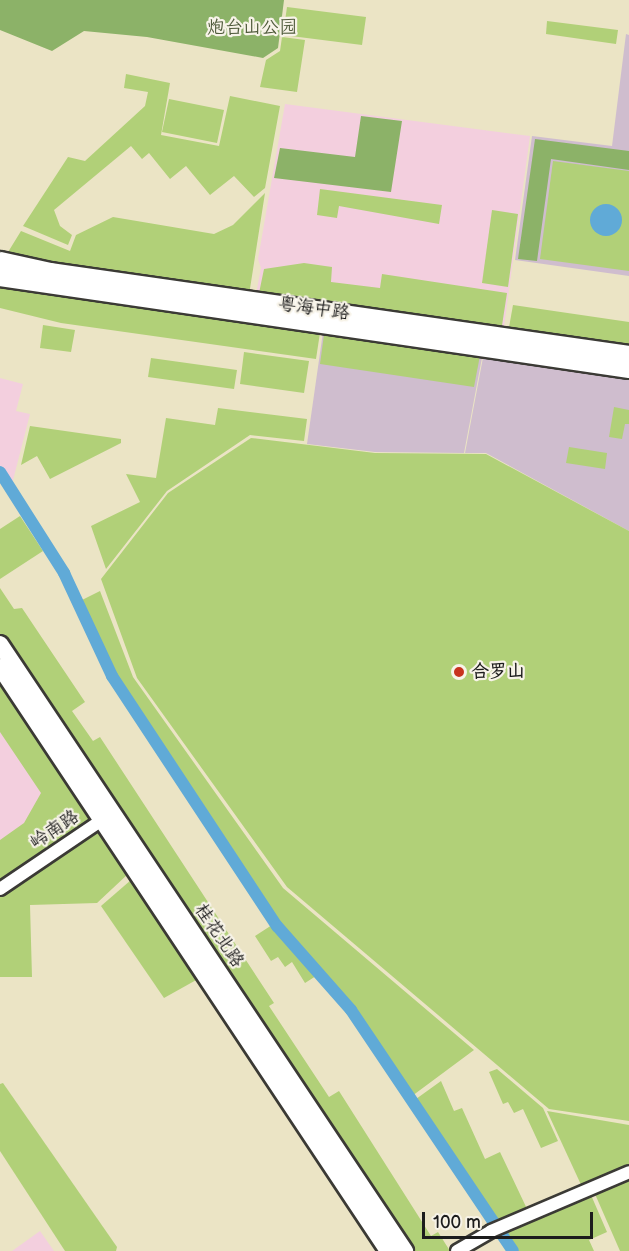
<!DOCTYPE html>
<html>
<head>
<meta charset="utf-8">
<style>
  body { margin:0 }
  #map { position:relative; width:629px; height:1251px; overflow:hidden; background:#ebe4c5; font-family:"Balsamiq Sans","LXGW WenKai TC",sans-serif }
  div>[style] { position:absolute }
  .built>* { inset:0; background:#f3cfde }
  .industrial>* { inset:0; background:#cfbdce }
  .green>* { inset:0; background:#b1d078 }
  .forest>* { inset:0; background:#8cb268 }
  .water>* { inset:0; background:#60aad7 }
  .round { border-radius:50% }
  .canal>* { height:12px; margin:-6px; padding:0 6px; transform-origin:6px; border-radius:6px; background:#60aad7 }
  .roads { filter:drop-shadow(2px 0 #3b3a35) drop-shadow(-2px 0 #3b3a35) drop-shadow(0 2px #3b3a35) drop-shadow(0 -2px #3b3a35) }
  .minor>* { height:12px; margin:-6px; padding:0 6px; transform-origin:6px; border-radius:6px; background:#fff }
  .major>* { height:16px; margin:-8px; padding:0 8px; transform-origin:8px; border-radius:8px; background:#fff }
  .highway>* { height:18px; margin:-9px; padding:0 9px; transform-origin:9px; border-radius:9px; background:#fff }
  .dots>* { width:16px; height:16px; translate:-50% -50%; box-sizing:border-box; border:3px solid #f7f3e8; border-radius:50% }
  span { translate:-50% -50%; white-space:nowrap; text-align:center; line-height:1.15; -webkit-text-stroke:4.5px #f7f3e8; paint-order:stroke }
  .park-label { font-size:18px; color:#505b3c }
  .street-label { font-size:18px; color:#1c1c1c }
  .poi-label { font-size:18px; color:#1c1c1c; font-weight:700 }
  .left { translate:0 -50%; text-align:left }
  .scale { position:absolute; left:422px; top:1212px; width:171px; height:27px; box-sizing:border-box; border:3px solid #1c1c1c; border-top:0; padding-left:8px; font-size:18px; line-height:21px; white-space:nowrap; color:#1c1c1c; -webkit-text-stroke:4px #f7f3e8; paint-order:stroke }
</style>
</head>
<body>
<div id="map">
  <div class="built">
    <div style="clip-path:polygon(285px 104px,530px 136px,503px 334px,255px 299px,261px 268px,258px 259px)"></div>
    <div style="clip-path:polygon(0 378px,23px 384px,16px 411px,30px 414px,11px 488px,0 470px)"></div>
    <div style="clip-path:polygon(0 698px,99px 821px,0 886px)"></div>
    <div style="clip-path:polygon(40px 1231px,54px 1251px,12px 1251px)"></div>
  </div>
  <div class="industrial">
    <div style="clip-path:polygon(626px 34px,629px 35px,629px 276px,515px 260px,532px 136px,612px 146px)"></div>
    <div style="clip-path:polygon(324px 325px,484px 347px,464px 453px,375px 452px,307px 444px)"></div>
    <div style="clip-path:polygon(485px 347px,629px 370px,629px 531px,486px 453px,465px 453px)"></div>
  </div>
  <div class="green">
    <div style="clip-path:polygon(287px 7px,366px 17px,362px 45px,283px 35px)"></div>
    <div style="clip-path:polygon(547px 21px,618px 30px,616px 44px,546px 34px)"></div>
    <div style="clip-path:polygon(282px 37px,305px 40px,297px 92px,260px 87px,266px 60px,280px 51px)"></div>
    <div style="clip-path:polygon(126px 74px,170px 83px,161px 135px,219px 146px,230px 96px,280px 106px,265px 188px,254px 197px,234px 176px,210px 195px,186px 166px,170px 179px,149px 153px,142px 159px,131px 146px,54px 210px,60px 226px,72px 235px,68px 245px,23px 226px,68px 157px,85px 161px,145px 106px,148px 92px,124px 88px)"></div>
    <div style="clip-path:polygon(169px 99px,224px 110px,217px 143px,162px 132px)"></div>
    <div style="clip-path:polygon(553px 161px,629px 171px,629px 271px,540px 259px)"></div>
    <div style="clip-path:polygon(320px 189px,442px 205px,439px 224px,339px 206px,337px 218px,317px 215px)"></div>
    <div style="clip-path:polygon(265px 193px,249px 295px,5px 257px,21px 231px,70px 251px,76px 235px,113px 217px,214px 234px,233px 225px)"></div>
    <div style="clip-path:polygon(492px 210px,518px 214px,508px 287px,482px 283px)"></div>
    <div style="clip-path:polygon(304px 263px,332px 267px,331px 282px,380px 288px,382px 274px,507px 293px,501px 332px,258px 298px,264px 269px)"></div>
    <div style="clip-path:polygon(0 279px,321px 326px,316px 359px,61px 323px,0 308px)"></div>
    <div style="clip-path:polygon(513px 305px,629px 322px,629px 351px,508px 333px)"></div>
    <div style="clip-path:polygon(43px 325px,75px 330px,71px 352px,40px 348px)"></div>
    <div style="clip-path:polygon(325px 327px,481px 350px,474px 387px,320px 364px)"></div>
    <div style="clip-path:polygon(244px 352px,309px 361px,304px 393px,240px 384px)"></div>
    <div style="clip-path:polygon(151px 358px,237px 370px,234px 389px,148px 377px)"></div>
    <div style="clip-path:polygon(614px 407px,629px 410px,629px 424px,625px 424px,622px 439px,609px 437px)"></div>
    <div style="clip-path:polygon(218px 408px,307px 419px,304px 441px,250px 435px,167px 491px,106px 569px,91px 526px,140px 502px,126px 474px,156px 478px,166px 418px,215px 425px)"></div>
    <div style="clip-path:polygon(30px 426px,121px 439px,121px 443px,50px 479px,37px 456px,21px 465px)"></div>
    <div style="clip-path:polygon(251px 438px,375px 453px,486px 454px,629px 531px,629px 1121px,549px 1109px,287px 887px,137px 678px,101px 579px,168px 493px)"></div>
    <div style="clip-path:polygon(569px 447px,607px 453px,605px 469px,566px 463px)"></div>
    <div style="clip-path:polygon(20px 516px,43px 551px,0 579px,0 529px)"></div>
    <div style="clip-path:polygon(0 588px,14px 609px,22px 608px,85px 702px,72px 711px,93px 741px,100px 737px,274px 1003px,269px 1006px,329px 1097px,339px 1091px,431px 1236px,438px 1232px,450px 1251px,408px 1251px,0 639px)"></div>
    <div style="clip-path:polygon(100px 591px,133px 677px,283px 888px,474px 1050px,412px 1096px,355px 1010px,279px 927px,113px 674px,80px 601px)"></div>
    <div style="clip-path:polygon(0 675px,96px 820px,0 885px,0 840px,24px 823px,41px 793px,0 732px)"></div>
    <div style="clip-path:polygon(98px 830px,128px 874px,97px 903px,30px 905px,32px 977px,0 977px,0 896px)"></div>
    <div style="clip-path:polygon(131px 880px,198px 979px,164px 998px,101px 906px)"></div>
    <div style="clip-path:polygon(272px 925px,316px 976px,305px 983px,292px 962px,285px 967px,278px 957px,271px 961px,255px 936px)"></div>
    <div style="clip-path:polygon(497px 1069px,543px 1108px,558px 1141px,541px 1148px,523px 1109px,514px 1113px,508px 1102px,503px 1104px,489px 1072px)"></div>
    <div style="clip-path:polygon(441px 1081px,454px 1111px,462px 1108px,485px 1159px,500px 1152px,528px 1211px,500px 1224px,416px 1099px)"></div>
    <div style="clip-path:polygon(3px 1083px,117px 1247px,116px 1251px,65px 1251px,0 1151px,0 1084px)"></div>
    <div style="clip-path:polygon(547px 1111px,629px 1125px,629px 1168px,583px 1189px)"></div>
    <div style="clip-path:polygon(629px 1178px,629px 1251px,620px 1251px,595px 1194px)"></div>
    <div style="clip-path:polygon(591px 1195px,607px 1232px,589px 1240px,594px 1251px,517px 1251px,505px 1232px)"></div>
  </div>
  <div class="forest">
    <div style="clip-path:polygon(0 0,284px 0,278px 48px,263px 58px,147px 37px,84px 31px,52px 51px,0 30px)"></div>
    <div style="clip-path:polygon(361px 116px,402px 121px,391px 192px,274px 178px,280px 148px,355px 157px)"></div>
    <div style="clip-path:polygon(535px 139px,629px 151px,629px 170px,551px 159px,537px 261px,518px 259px)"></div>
  </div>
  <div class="water">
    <div class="round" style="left:590px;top:204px;width:32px;height:32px"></div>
  </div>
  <div class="canal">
    <div style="left:0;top:472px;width:120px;rotate:57.6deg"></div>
    <div style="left:64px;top:573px;width:114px;rotate:65deg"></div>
    <div style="left:112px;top:676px;width:300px;rotate:56.6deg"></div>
    <div style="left:277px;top:926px;width:112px;rotate:48.6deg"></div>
    <div style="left:351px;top:1010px;width:290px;rotate:56.1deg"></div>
  </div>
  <div class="roads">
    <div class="minor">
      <div style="left:0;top:889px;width:130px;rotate:-34.1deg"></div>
      <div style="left:457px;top:1251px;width:39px;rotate:-30deg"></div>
      <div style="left:491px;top:1231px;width:150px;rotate:-23.1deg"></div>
    </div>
    <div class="major">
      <div style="left:0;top:644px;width:730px;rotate:56.29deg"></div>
      <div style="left:0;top:667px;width:701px;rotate:56.4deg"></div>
    </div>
    <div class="highway">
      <div style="left:0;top:261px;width:51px;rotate:12.4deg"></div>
      <div style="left:50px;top:272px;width:585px;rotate:8.16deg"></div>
      <div style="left:0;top:277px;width:636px;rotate:8.32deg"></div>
    </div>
  </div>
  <div class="dots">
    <div style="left:459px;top:672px;background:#c8321e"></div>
  </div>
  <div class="park-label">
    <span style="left:252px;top:28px">炮台山公园</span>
  </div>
  <div class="street-label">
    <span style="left:314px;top:309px;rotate:8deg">粤海中路</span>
    <span style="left:55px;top:830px;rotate:-34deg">岭南路</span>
    <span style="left:219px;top:936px;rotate:56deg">桂花北路</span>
  </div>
  <div class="poi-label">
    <span class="left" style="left:471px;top:672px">合罗山</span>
  </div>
  <div class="scale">100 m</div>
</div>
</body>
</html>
